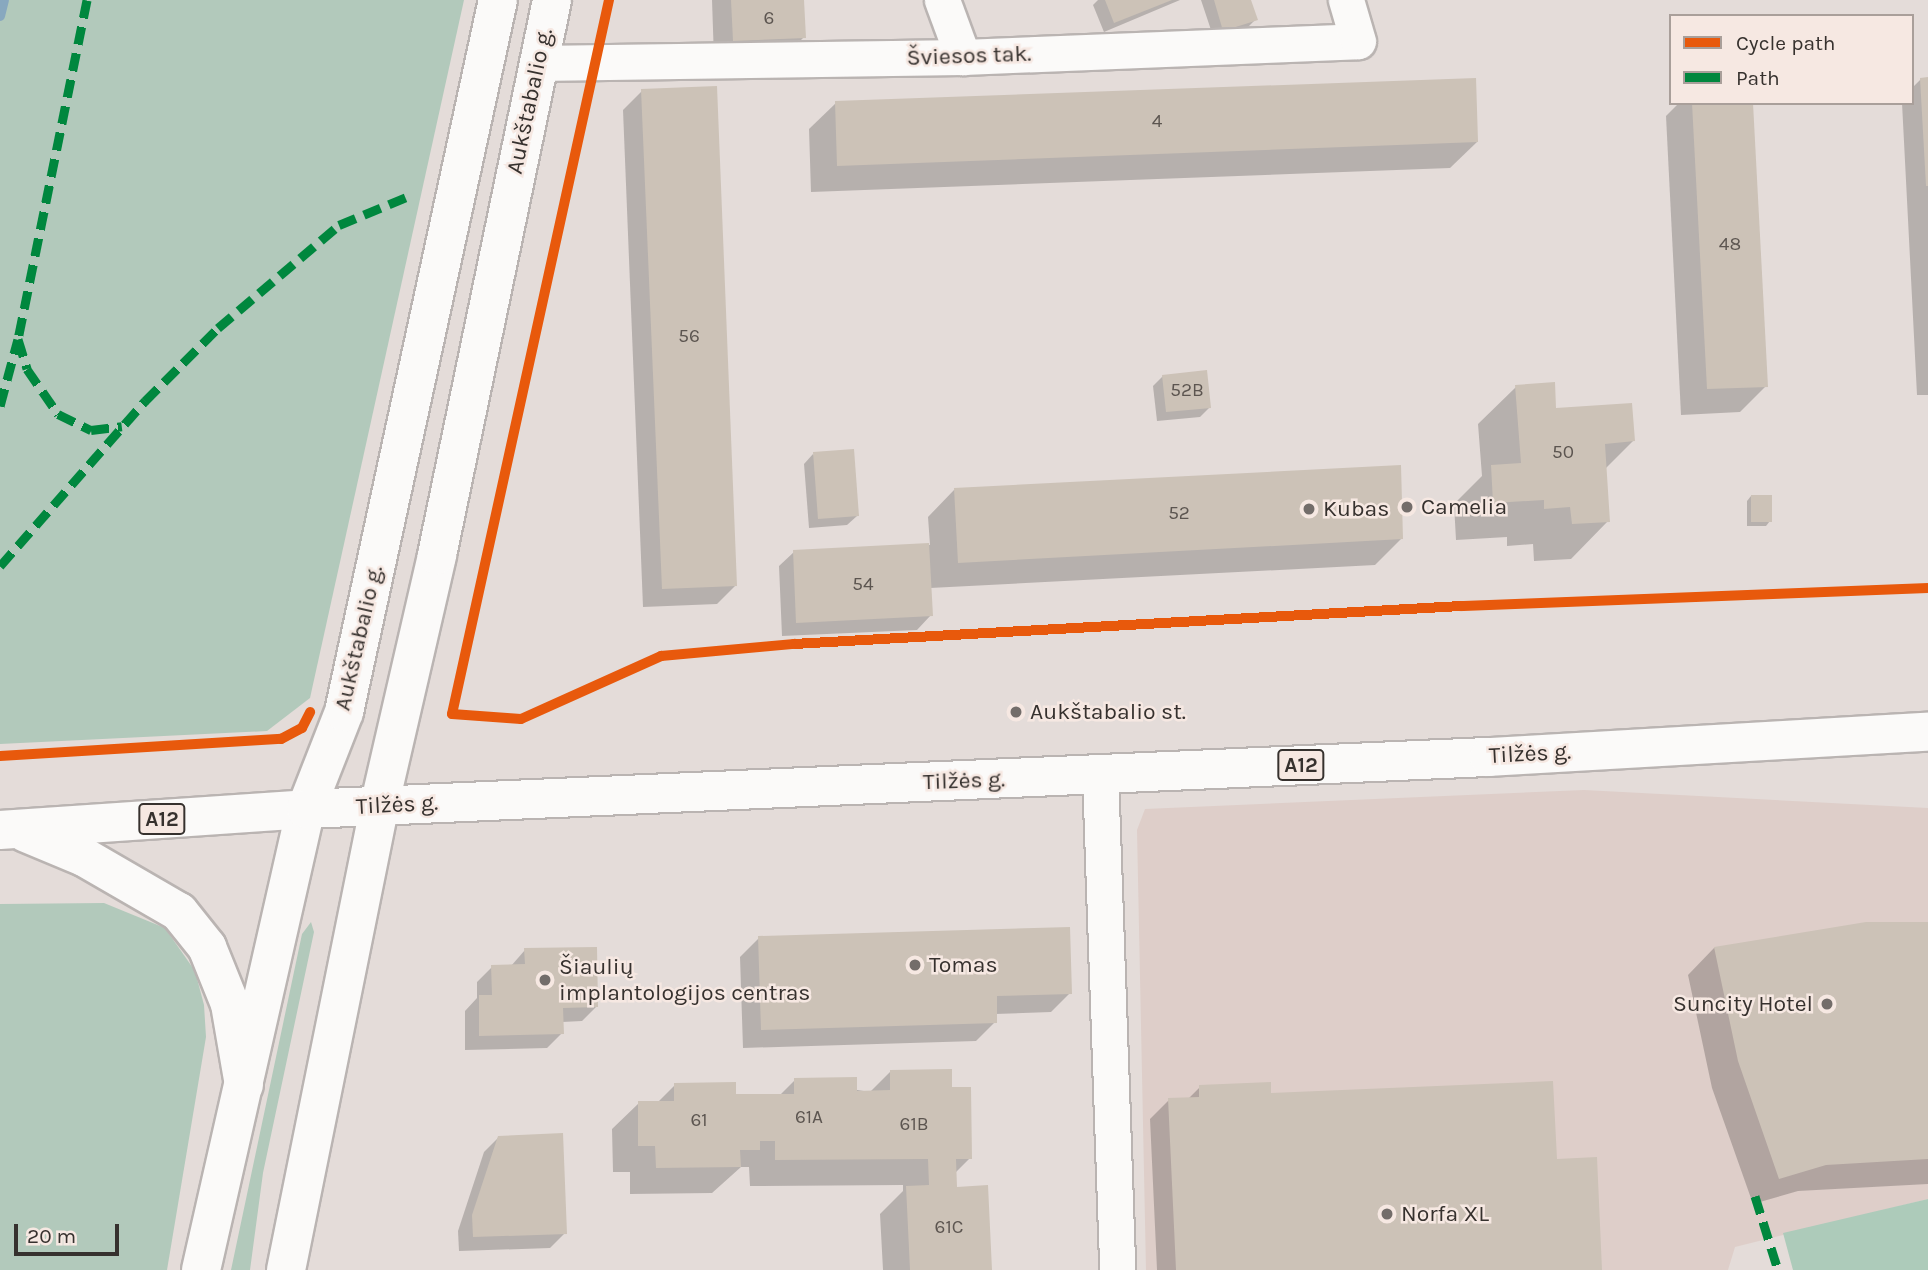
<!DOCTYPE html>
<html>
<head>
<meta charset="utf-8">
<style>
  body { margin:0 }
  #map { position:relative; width:1928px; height:1270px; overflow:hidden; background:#e4dcd9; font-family:Karla,sans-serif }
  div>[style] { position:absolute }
  .built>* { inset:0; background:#decec9 }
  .green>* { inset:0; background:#b2c9bb }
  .forest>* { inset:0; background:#adcbba }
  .shadow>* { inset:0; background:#0003 }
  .stream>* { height:10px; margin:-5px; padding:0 5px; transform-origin:5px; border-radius:5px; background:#88a8bf }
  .building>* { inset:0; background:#ccc2b7 }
  .roads { filter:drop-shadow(2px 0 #bab4b2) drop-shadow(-2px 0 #bab4b2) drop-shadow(0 2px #bab4b2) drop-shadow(0 -2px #bab4b2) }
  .street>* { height:35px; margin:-17.5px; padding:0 17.5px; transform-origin:17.5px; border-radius:17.5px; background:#fbfaf9 }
  .secondary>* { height:38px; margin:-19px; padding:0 19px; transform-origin:19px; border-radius:19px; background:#fbfaf9 }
  .primary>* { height:38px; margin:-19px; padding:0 19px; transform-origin:19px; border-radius:19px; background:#fbfaf9 }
  .highway>* { height:38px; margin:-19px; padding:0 19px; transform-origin:19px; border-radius:19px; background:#fbfaf9 }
  .quiet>* { height:9px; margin-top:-4.5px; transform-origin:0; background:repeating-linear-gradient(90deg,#00873e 0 18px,transparent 0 27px) }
  .cycleway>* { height:10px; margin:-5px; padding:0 5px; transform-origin:5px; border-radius:5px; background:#e8590c }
  .dots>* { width:19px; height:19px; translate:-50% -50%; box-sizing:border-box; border:4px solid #f6e8e2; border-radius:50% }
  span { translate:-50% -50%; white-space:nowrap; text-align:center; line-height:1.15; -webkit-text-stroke:5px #f6e8e2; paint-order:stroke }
  .number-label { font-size:19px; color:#5c5550 }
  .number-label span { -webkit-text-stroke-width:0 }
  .shield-label span { padding:2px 5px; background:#f6e8e2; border:2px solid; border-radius:5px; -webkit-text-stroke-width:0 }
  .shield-label { font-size:21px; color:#36312e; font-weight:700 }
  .street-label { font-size:23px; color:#36312e }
  .poi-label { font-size:23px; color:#36312e }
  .left { translate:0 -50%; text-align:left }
  .right { translate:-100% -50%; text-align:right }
  .legend { position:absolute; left:1669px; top:14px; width:245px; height:91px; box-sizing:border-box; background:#f6e8e2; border:2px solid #a99f9a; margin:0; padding:9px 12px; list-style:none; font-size:21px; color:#36312e }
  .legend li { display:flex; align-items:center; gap:14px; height:35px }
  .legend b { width:35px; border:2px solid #a99f9a }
  .scale { position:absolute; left:14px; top:1224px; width:105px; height:32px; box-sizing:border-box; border:4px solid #36312e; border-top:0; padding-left:9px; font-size:21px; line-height:24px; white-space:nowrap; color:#36312e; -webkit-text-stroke:5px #f6e8e2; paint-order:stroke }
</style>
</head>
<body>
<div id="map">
  <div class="built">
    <div style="clip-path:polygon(1584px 790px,1928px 808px,1928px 1199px,1735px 1247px,1728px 1270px,1146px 1270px,1137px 830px,1145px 809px)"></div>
  </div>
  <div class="green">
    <div style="clip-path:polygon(0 0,464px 0,310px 698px,267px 731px,0 744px)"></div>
    <div style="clip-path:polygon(104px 903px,165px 928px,195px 971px,204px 1005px,206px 1037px,167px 1270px,0 1270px,0 904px)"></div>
    <div style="clip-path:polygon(311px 922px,314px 932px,263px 1173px,250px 1270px,231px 1270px,302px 934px)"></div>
  </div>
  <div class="forest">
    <div style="clip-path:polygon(1928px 1199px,1928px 1270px,1793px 1270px,1783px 1233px)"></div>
  </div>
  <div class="shadow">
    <div style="clip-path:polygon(712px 0,803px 0,804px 37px,785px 56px,714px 59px)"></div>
    <div style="clip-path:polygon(1098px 0,1180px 0,1104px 32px,1093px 5px)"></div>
    <div style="clip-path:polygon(1201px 0,1249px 0,1256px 19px,1246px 29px,1214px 39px)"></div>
    <div style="clip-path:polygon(1921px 79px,1928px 79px,1928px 395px,1917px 395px,1902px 103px,1912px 103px,1912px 88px)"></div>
    <div style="clip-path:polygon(642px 91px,736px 585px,717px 604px,643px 607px,623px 110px)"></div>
    <div style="clip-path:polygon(836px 103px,1477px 142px,1450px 168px,811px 192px,809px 129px)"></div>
    <div style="clip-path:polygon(1679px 103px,1752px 103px,1766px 386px,1740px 412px,1681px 415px,1666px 116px)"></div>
    <div style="clip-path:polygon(1163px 376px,1209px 408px,1200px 417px,1157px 421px,1153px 386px)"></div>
    <div style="clip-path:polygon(1516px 387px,1555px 410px,1633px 441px,1605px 469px,1608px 521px,1571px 559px,1534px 561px,1533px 544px,1507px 546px,1507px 537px,1456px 540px,1454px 504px,1482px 476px,1478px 424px)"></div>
    <div style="clip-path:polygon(813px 454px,857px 516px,847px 525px,809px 528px,804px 464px)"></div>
    <div style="clip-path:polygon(954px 490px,1402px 538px,1375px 565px,930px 588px,931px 615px,917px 630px,782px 636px,779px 566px,794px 552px,930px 545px,928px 517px)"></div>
    <div style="clip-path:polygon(1751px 496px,1770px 521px,1766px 526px,1747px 526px,1747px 501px)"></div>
    <div style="clip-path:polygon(1928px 924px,1928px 1184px,1798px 1191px,1753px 1204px,1712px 1088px,1688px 975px,1714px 948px)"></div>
    <div style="clip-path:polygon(759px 938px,1070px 993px,1051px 1012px,995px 1014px,995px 1022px,976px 1041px,743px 1048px,740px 957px)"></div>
    <div style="clip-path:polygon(525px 950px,596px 1007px,582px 1021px,562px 1022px,562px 1033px,547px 1048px,465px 1050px,465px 1011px,477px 998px,477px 982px,492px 967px,511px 966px)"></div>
    <div style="clip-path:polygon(890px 1072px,951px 1089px,970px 1158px,955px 1173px,955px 1188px,990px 1270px,883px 1270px,880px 1214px,903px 1191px,903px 1185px,750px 1186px,749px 1167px,741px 1167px,712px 1193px,630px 1194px,630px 1172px,613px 1172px,612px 1129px,639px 1103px,657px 1103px,675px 1085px,735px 1096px,779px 1096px,795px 1080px,870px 1092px)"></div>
    <div style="clip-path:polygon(1200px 1087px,1269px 1095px,1555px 1161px,1600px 1270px,1157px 1270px,1150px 1119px,1169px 1100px,1188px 1099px)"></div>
    <div style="clip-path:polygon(499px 1137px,565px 1233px,550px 1248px,459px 1251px,458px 1231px,484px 1152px)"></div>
  </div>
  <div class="stream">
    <div style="left:0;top:16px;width:16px;rotate:-76deg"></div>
  </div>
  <div class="building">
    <div style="clip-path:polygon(731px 0,804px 0,806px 38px,733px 41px)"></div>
    <div style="clip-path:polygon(1105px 0,1172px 0,1114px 23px)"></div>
    <div style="clip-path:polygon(1214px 0,1251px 0,1258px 20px,1223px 31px)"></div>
    <div style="clip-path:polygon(1928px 77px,1928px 186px,1926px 186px,1920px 78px)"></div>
    <div style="clip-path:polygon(1476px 78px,1478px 142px,837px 166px,835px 101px)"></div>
    <div style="clip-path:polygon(717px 86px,737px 586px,662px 589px,641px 89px)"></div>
    <div style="clip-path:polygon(1692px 103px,1753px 103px,1768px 387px,1707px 389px)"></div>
    <div style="clip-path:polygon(1207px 370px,1211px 408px,1166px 412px,1162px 375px)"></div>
    <div style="clip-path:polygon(1555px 382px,1556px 408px,1632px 403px,1635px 441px,1605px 444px,1610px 522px,1572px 524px,1570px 507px,1544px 509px,1544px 500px,1493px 503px,1491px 465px,1521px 463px,1515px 385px)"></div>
    <div style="clip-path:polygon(854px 449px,859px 516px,818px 519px,813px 452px)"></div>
    <div style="clip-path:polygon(1401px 465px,1403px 539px,958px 563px,954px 488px)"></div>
    <div style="clip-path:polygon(1751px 495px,1772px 495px,1772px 522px,1751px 522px)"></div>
    <div style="clip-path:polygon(929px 543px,933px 616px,796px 623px,793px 550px)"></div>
    <div style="clip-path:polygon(1866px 922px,1928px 922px,1928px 1159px,1826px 1165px,1779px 1179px,1738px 1061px,1714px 947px)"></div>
    <div style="clip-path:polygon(1070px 927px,1072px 994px,997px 996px,997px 1023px,761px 1030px,758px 936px)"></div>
    <div style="clip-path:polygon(597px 947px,598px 1007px,563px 1008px,564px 1034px,479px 1036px,479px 995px,492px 995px,491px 965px,525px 964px,524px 948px)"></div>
    <div style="clip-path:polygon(952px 1069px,952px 1087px,971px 1087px,972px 1159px,956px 1159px,957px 1187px,988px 1185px,992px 1270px,910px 1270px,906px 1186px,929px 1185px,928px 1159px,775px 1160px,775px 1141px,760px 1141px,760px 1150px,740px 1150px,741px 1167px,656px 1168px,655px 1146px,638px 1146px,638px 1101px,674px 1101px,674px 1083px,736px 1082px,736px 1094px,794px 1094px,794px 1078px,857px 1077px,857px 1091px,890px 1090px,890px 1070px)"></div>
    <div style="clip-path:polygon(1553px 1081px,1557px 1159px,1597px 1157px,1602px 1270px,1176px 1270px,1168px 1098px,1199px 1097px,1199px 1085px,1271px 1082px,1271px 1093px)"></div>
    <div style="clip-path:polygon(563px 1133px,567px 1234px,473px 1237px,472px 1215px,498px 1136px)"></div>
  </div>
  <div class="roads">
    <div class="street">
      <div style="left:942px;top:0;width:61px;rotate:69.8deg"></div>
      <div style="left:537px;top:63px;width:426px;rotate:-0.8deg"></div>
      <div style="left:963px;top:57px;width:395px;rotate:-2.3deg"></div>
      <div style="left:1358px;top:41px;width:43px;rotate:-106.3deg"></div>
      <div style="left:1100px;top:774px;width:496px;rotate:88deg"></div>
    </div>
    <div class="secondary">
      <div style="left:379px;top:807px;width:259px;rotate:-77deg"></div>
      <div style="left:437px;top:555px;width:567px;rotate:-78.29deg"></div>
      <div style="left:306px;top:809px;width:104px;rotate:-68.6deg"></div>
      <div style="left:344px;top:712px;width:728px;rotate:-77.8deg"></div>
    </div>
    <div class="primary">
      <div style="left:201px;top:1270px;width:473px;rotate:-77.2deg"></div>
      <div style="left:286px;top:1270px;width:472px;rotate:-78.6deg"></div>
    </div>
    <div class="highway">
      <div style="left:0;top:830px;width:307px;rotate:-3.9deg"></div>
      <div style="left:306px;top:809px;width:1184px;rotate:-2.52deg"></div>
      <div style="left:1489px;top:757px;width:440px;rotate:-3.3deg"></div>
      <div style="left:26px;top:833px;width:63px;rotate:22.5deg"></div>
      <div style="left:84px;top:857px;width:110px;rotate:30.1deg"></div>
      <div style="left:179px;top:912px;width:45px;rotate:51.3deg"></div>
      <div style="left:207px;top:947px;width:61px;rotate:68deg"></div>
      <div style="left:230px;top:1004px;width:82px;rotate:80.2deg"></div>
    </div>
  </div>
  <div class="quiet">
    <div style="left:87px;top:0;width:346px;rotate:101.5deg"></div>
    <div style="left:18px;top:339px;width:31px;rotate:73deg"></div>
    <div style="left:27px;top:369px;width:55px;rotate:55.4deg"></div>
    <div style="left:58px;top:414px;width:37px;rotate:26deg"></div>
    <div style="left:91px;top:430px;width:31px;rotate:-7deg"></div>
    <div style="left:0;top:406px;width:69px;rotate:-75deg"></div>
    <div style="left:0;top:566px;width:220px;rotate:-48.7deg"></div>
    <div style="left:145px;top:401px;width:103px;rotate:-45deg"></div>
    <div style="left:218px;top:328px;width:159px;rotate:-40.4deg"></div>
    <div style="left:339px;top:225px;width:76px;rotate:-22.5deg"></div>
    <div style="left:1755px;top:1196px;width:77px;rotate:72.7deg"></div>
  </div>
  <div class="cycleway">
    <div style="left:609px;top:0;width:731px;rotate:102.4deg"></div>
    <div style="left:452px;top:714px;width:69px;rotate:4.1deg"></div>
    <div style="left:521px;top:719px;width:154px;rotate:-24.2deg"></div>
    <div style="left:661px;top:656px;width:134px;rotate:-5.2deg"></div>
    <div style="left:794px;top:644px;width:669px;rotate:-3.26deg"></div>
    <div style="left:1462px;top:606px;width:466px;rotate:-2.2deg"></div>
    <div style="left:0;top:756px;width:282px;rotate:-3.5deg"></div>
    <div style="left:281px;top:739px;width:24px;rotate:-28deg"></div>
    <div style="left:302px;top:728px;width:18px;rotate:-63deg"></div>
  </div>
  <div class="dots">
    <div style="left:1407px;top:507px;background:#736d6a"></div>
    <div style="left:1309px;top:509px;background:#736d6a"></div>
    <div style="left:1016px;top:712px;background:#736d6a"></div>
    <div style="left:915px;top:965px;background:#736d6a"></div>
    <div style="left:545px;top:980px;background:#736d6a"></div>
    <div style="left:1827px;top:1004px;background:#736d6a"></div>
    <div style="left:1387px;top:1214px;background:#736d6a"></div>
  </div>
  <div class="number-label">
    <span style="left:769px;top:19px">6</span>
    <span style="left:1157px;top:122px">4</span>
    <span style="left:1730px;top:245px">48</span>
    <span style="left:689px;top:337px">56</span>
    <span style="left:1187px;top:391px">52B</span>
    <span style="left:1563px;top:453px">50</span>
    <span style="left:1179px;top:514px">52</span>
    <span style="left:863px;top:585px">54</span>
    <span style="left:809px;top:1118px">61A</span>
    <span style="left:699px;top:1121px">61</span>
    <span style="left:914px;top:1125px">61B</span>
    <span style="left:949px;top:1228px">61C</span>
  </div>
  <div class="shield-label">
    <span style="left:1301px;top:765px">A12</span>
    <span style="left:162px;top:819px">A12</span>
  </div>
  <div class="street-label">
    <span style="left:969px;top:56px;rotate:-2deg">Šviesos tak.</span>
    <span style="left:530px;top:101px;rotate:-78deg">Aukštabalio g.</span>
    <span style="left:359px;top:638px;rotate:-77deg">Aukštabalio g.</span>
    <span style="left:1530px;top:754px;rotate:-3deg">Tilžės g.</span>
    <span style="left:964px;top:781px;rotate:-2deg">Tilžės g.</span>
    <span style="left:397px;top:805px;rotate:-3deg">Tilžės g.</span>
  </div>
  <div class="poi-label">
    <span class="left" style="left:1421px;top:507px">Camelia</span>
    <span class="left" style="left:1323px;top:509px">Kubas</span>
    <span class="left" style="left:1030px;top:712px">Aukštabalio st.</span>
    <span class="left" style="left:929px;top:965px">Tomas</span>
    <span class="left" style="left:559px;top:980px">Šiaulių<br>implantologijos centras</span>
    <span class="right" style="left:1813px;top:1004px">Suncity Hotel</span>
    <span class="left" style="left:1401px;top:1214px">Norfa XL</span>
  </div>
  <ul class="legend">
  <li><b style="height:9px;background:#e8590c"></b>Cycle path</li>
  <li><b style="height:9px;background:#00873e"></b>Path</li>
  </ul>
  <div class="scale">20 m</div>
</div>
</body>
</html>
